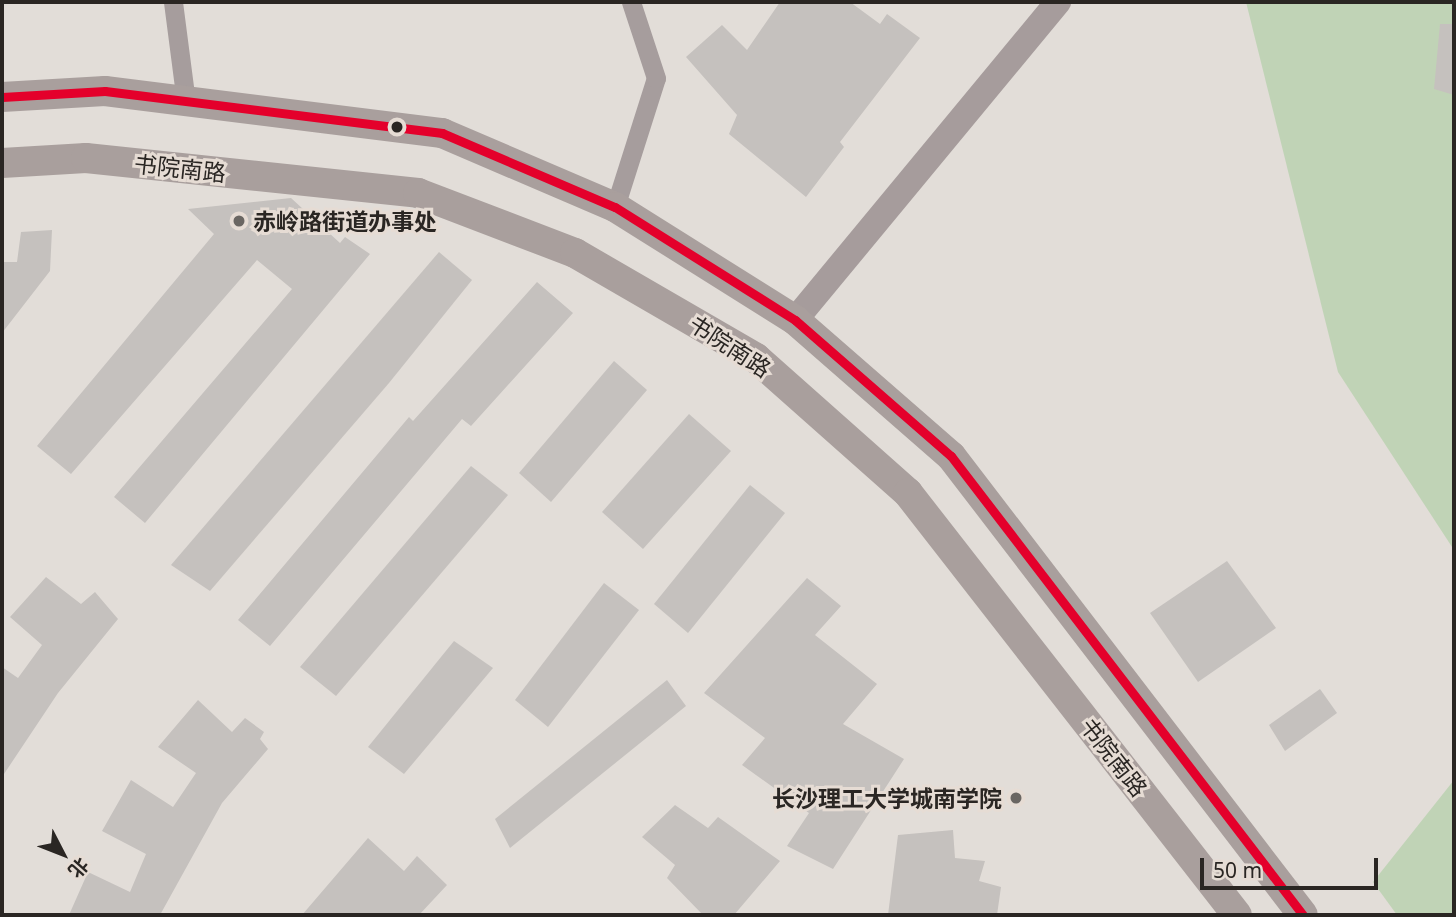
<!DOCTYPE html>
<html>
<head>
<meta charset="utf-8">
<style>
  body { margin:0 }
  #map { position:relative; width:1456px; height:917px; overflow:hidden; background:#e2ddd8; font-family:"Noto Sans","Noto Sans SC",sans-serif }
  div>[style] { position:absolute }
  .green>* { inset:0; background:#c0d3b6 }
  .building>* { inset:0; background:#c5c1be }
  .street>* { height:19px; margin:-9.5px; padding:0 9.5px; transform-origin:9.5px; border-radius:9.5px; background:#a69d9d }
  .secondary>* { height:26px; margin:-13px; padding:0 13px; transform-origin:13px; border-radius:13px; background:#a69c9c }
  .primary>* { height:30px; margin:-15px; padding:0 15px; transform-origin:15px; border-radius:15px; background:#a99f9d }
  .bus-1>* { height:9px; margin:-4.5px; padding:0 4.5px; transform-origin:4.5px; border-radius:4.5px; background:#e4002b }
  .dots>* { width:19px; height:19px; translate:-50% -50%; box-sizing:border-box; border:4px solid #e6dcd4; border-radius:50% }
  span { translate:-50% -50%; white-space:nowrap; text-align:center; line-height:1.15; -webkit-text-stroke:6px #e6dcd4; paint-order:stroke }
  .street-label { font-size:23px; color:#2a2623 }
  .poi-label { font-size:23px; color:#2a2623; font-weight:700 }
  .left { translate:0 -50%; text-align:left }
  .right { translate:-100% -50%; text-align:right }
  .frame { position:absolute; inset:0; border:4px solid #2a2623; pointer-events:none }
  .north { position:absolute; left:28px; top:819px; width:70px; height:70px; -webkit-text-stroke:5px #e6dcd4; paint-order:stroke; rotate:132deg; font-size:19px; font-weight:700; line-height:28px; text-align:center; color:#2a2623 }
  .north::after { content:''; display:block; margin:auto; width:24px; height:32px; background:#2a2623; clip-path:polygon(50% 0,100% 100%,50% 72%,0 100%) }
  .scale { position:absolute; left:1200px; top:858px; width:178px; height:32px; box-sizing:border-box; border:4px solid #2a2623; border-top:0; padding-left:9px; font-size:21px; line-height:24px; white-space:nowrap; color:#2a2623; -webkit-text-stroke:5px #e6dcd4; paint-order:stroke }
</style>
</head>
<body>
<div id="map">
  <div class="green">
    <div style="clip-path:polygon(1246px 2px,1454px 2px,1454px 550px,1338px 372px)"></div>
    <div style="clip-path:polygon(1454px 780px,1454px 915px,1397px 915px,1373px 882px)"></div>
  </div>
  <div class="building">
    <div style="clip-path:polygon(780px 2px,850px 2px,880px 24px,887px 14px,920px 38px,840px 142px,844px 147px,806px 197px,729px 134px,737px 115px,686px 57px,722px 25px,747px 50px)"></div>
    <div style="clip-path:polygon(1440px 24px,1454px 24px,1454px 95px,1434px 89px)"></div>
    <div style="clip-path:polygon(291px 198px,340px 243px,345px 237px,370px 254px,145px 523px,114px 497px,292px 289px,257px 260px,71px 474px,37px 446px,214px 234px,188px 209px)"></div>
    <div style="clip-path:polygon(52px 230px,50px 271px,2px 333px,2px 262px,17px 262px,21px 232px)"></div>
    <div style="clip-path:polygon(439px 252px,472px 280px,389px 383px,210px 591px,171px 565px)"></div>
    <div style="clip-path:polygon(537px 282px,573px 313px,471px 426px,462px 419px,270px 646px,238px 620px,409px 417px,413px 421px)"></div>
    <div style="clip-path:polygon(614px 361px,647px 390px,551px 502px,519px 473px)"></div>
    <div style="clip-path:polygon(689px 414px,731px 451px,643px 549px,602px 512px)"></div>
    <div style="clip-path:polygon(471px 466px,508px 495px,336px 696px,300px 667px)"></div>
    <div style="clip-path:polygon(750px 485px,785px 513px,688px 633px,654px 604px)"></div>
    <div style="clip-path:polygon(1227px 561px,1276px 628px,1198px 682px,1150px 613px)"></div>
    <div style="clip-path:polygon(46px 577px,81px 604px,95px 592px,118px 619px,58px 693px,2px 777px,2px 667px,18px 678px,42px 645px,10px 617px)"></div>
    <div style="clip-path:polygon(807px 578px,841px 606px,815px 635px,877px 684px,843px 724px,904px 759px,833px 869px,787px 846px,809px 813px,742px 765px,765px 738px,704px 693px)"></div>
    <div style="clip-path:polygon(604px 583px,639px 610px,548px 727px,515px 700px)"></div>
    <div style="clip-path:polygon(454px 641px,493px 668px,404px 774px,368px 747px)"></div>
    <div style="clip-path:polygon(667px 680px,686px 706px,510px 848px,495px 819px)"></div>
    <div style="clip-path:polygon(1320px 689px,1337px 713px,1285px 751px,1269px 725px)"></div>
    <div style="clip-path:polygon(198px 700px,232px 732px,245px 718px,264px 732px,260px 739px,268px 749px,222px 803px,160px 915px,69px 915px,88px 872px,130px 892px,146px 854px,102px 831px,131px 780px,173px 807px,196px 773px,158px 747px)"></div>
    <div style="clip-path:polygon(675px 805px,708px 828px,718px 817px,780px 861px,734px 915px,703px 915px,667px 878px,675px 865px,642px 837px)"></div>
    <div style="clip-path:polygon(953px 830px,955px 858px,985px 861px,979px 881px,1001px 887px,997px 915px,888px 915px,898px 835px)"></div>
    <div style="clip-path:polygon(368px 838px,404px 871px,417px 856px,447px 885px,419px 915px,302px 915px)"></div>
  </div>
  <div class="street">
    <div style="left:173px;top:2px;width:101px;rotate:82.6deg"></div>
    <div style="left:615px;top:207px;width:135px;rotate:-72.4deg"></div>
    <div style="left:656px;top:78px;width:80px;rotate:-108.2deg"></div>
  </div>
  <div class="secondary">
    <div style="left:795px;top:320px;width:413px;rotate:-50.4deg"></div>
  </div>
  <div class="primary">
    <div style="left:2px;top:97px;width:103px;rotate:-3.3deg"></div>
    <div style="left:105px;top:91px;width:340px;rotate:7.1deg"></div>
    <div style="left:442px;top:133px;width:188px;rotate:23.2deg"></div>
    <div style="left:615px;top:207px;width:213px;rotate:32.1deg"></div>
    <div style="left:795px;top:320px;width:207px;rotate:41.1deg"></div>
    <div style="left:951px;top:456px;width:578px;rotate:52.52deg"></div>
    <div style="left:2px;top:163px;width:84px;rotate:-3.4deg"></div>
    <div style="left:86px;top:158px;width:334px;rotate:6deg"></div>
    <div style="left:418px;top:193px;width:168px;rotate:20.9deg"></div>
    <div style="left:575px;top:253px;width:209px;rotate:30.1deg"></div>
    <div style="left:756px;top:358px;width:203px;rotate:41.6deg"></div>
    <div style="left:908px;top:493px;width:535px;rotate:52.06deg"></div>
  </div>
  <div class="bus-1">
    <div style="left:2px;top:97px;width:103px;rotate:-3.3deg"></div>
    <div style="left:105px;top:91px;width:340px;rotate:7.1deg"></div>
    <div style="left:442px;top:133px;width:188px;rotate:23.2deg"></div>
    <div style="left:615px;top:207px;width:213px;rotate:32.1deg"></div>
    <div style="left:795px;top:320px;width:207px;rotate:41.1deg"></div>
    <div style="left:951px;top:456px;width:578px;rotate:52.52deg"></div>
  </div>
  <div class="dots">
    <div style="left:397px;top:127px;background:#2a2623"></div>
    <div style="left:239px;top:221px;background:#6a6662"></div>
    <div style="left:1016px;top:798px;background:#6a6662"></div>
  </div>
  <div class="street-label">
    <span style="left:180px;top:168px;rotate:6deg">书院南路</span>
    <span style="left:730px;top:346px;rotate:33deg">书院南路</span>
    <span style="left:1114px;top:757px;rotate:52deg">书院南路</span>
  </div>
  <div class="poi-label">
    <span class="left" style="left:253px;top:221px">赤岭路街道办事处</span>
    <span class="right" style="left:1002px;top:798px">长沙理工大学城南学院</span>
  </div>
  <div class="frame"></div>
  <div class="north">北</div>
  <div class="scale">50 m</div>
</div>
</body>
</html>
